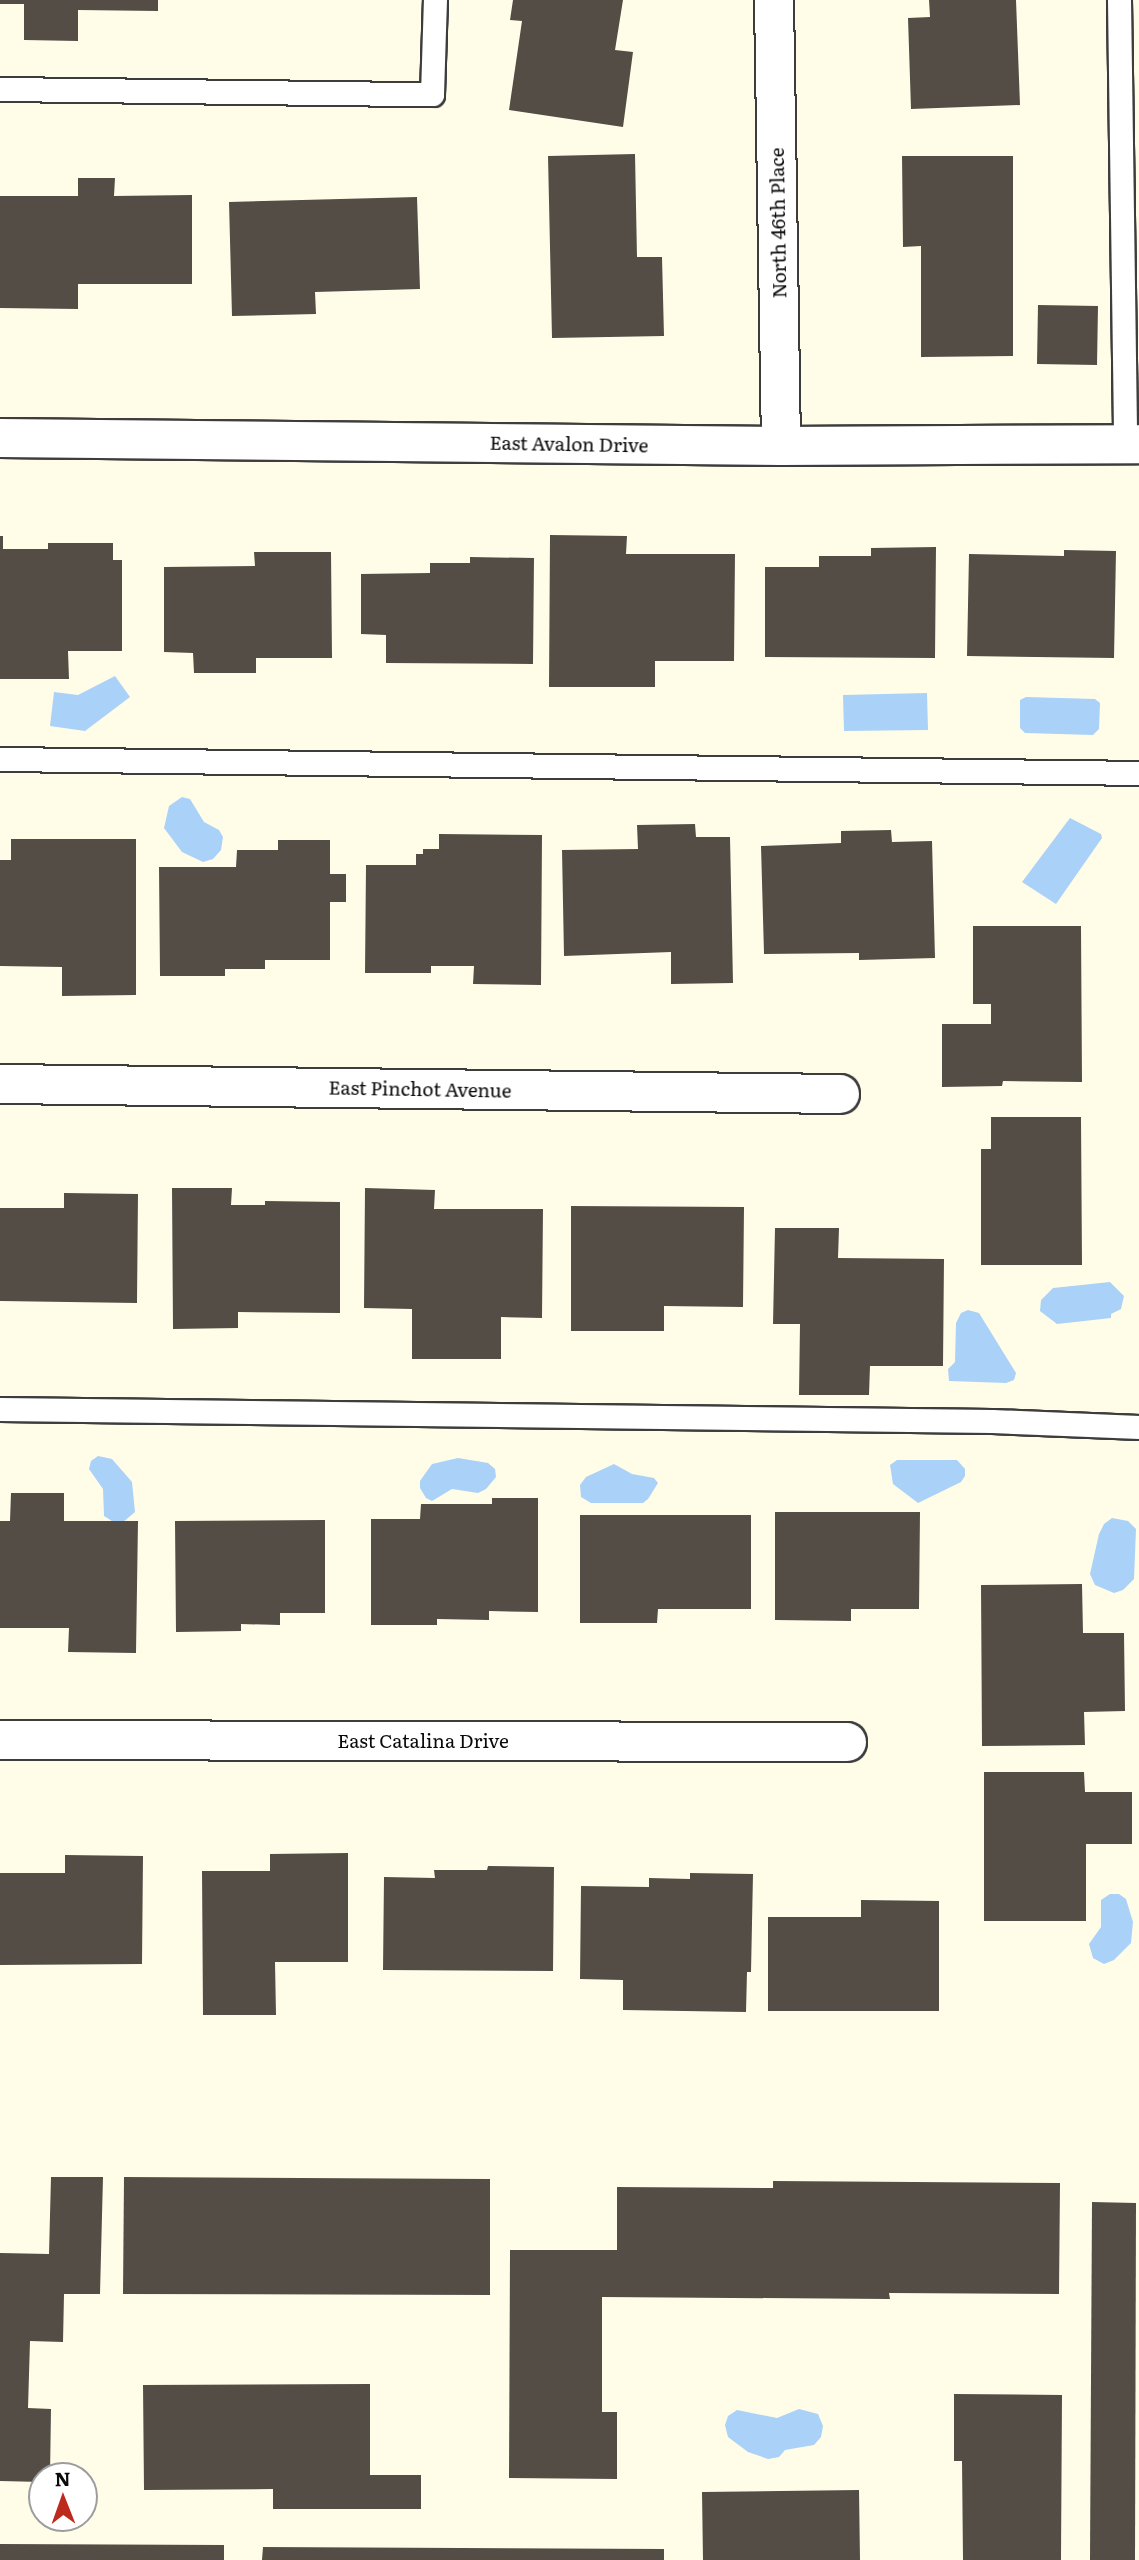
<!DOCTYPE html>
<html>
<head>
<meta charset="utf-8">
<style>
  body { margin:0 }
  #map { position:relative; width:1139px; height:2560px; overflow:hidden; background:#fffde7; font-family:Literata,serif }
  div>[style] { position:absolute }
  .water>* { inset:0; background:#aad1f8 }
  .building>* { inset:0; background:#534d46 }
  .roads { filter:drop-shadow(2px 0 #3d3d3d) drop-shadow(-2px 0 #3d3d3d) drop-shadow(0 2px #3d3d3d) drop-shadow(0 -2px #3d3d3d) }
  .service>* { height:23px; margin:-11.5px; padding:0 11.5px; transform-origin:11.5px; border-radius:11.5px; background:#fff }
  .minor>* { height:38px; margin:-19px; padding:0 19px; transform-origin:19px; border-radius:19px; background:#fff }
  span { translate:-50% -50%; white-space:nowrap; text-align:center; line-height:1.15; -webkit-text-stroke:7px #fff; paint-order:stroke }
  .street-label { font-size:19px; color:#0a0a0a }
  .north { position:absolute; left:28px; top:2462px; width:70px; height:70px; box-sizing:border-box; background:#fff; border:2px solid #9d9d9d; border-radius:50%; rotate:359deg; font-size:19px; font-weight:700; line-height:28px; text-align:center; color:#0a0a0a }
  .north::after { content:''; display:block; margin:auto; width:24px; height:32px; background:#bd2b1f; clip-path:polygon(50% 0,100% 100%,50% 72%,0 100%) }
</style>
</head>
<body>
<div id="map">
  <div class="water">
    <div style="clip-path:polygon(115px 676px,130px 697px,85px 731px,50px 726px,54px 692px,78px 695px)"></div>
    <div style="clip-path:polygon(927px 693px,928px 730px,844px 731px,843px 695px)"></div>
    <div style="clip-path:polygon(1026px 697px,1095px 699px,1100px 703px,1099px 729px,1093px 735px,1025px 733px,1020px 728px,1020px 700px)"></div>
    <div style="clip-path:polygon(182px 797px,190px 799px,204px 822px,219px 830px,223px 837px,221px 850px,213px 859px,203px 862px,182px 852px,164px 828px,169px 806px)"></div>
    <div style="clip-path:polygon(1070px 818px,1101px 834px,1102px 838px,1056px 904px,1022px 882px)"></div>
    <div style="clip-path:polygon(1110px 1282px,1124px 1296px,1121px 1309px,1111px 1314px,1111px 1318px,1057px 1324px,1040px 1311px,1041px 1300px,1053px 1288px)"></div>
    <div style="clip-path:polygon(968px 1310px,979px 1313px,1016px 1373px,1014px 1380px,1006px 1383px,949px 1381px,948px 1369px,955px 1362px,956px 1323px,961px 1313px)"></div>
    <div style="clip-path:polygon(98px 1456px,112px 1459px,132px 1482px,135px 1512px,122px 1523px,115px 1523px,104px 1516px,103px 1489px,89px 1469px,91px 1461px)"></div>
    <div style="clip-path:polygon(458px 1458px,488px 1463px,495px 1469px,496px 1477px,486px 1489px,478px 1493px,452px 1489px,432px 1501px,426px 1498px,420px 1488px,420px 1481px,432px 1464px)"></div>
    <div style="clip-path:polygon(897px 1460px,957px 1460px,965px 1469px,965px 1476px,961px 1482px,918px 1503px,893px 1484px,890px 1465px)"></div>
    <div style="clip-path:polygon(614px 1464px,632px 1474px,654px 1478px,658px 1483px,648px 1499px,643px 1503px,591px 1503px,581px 1497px,580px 1485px,586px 1477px)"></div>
    <div style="clip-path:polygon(1112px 1518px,1128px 1521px,1136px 1529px,1134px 1579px,1123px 1590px,1114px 1593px,1095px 1585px,1090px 1574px,1099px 1534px,1104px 1524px)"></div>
    <div style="clip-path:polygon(1110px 1894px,1119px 1894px,1126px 1899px,1133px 1922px,1131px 1943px,1114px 1960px,1104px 1964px,1093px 1958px,1089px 1944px,1101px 1927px,1101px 1900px)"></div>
    <div style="clip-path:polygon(799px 2409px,818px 2414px,823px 2426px,821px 2437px,814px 2445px,785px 2450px,779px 2457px,768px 2459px,748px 2452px,728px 2437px,725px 2425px,728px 2416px,737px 2410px,777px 2418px)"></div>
  </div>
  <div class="building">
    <div style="clip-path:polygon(0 0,158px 0,158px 11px,78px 10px,78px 41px,24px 40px,24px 4px,0 4px)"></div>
    <div style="clip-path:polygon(513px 0,623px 0,615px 50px,633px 52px,623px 127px,509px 110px,522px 21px,510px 20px)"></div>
    <div style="clip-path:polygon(929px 0,1016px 0,1020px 105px,911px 109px,908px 18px,930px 17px)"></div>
    <div style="clip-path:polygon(635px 154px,637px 257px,662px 257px,664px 336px,552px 338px,548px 156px)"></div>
    <div style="clip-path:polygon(902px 156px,1013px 156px,1013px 356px,921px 357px,921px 246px,903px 247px)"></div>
    <div style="clip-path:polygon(78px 178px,115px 178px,114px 196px,192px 195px,192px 284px,78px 284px,78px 309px,0 308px,0 196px,78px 196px)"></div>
    <div style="clip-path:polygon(417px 197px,420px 289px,315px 292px,316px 314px,232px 316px,229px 202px)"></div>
    <div style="clip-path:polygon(1038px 305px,1098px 306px,1097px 365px,1037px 364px)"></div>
    <div style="clip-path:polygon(550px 535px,627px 536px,626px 554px,735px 554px,734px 661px,655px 661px,655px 687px,549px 687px)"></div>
    <div style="clip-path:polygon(0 536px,3px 536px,3px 549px,48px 549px,48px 543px,113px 543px,113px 560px,122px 560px,122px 651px,68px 651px,69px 679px,0 679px)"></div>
    <div style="clip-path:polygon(936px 547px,935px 658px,765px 657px,765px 567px,819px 567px,819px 556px,871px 556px,871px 548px)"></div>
    <div style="clip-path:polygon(1064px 550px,1116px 551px,1114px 658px,967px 656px,969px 554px,1064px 556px)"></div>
    <div style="clip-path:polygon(254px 552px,331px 552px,332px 658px,256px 658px,256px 673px,194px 673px,193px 653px,164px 652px,164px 567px,255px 566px)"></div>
    <div style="clip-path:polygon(470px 557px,534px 558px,533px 664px,386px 663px,386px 635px,361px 634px,361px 574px,430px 573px,430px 563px,470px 563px)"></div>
    <div style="clip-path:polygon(695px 824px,696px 837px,730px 837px,733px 983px,671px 984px,671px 952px,564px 956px,562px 850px,638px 849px,637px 825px)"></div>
    <div style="clip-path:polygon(891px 830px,892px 842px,932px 841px,935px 958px,859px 960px,859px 953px,764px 954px,761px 846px,841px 843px,841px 831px)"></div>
    <div style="clip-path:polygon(439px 834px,542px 835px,541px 985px,473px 984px,474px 966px,431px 966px,431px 973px,365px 973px,366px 865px,416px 865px,416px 854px,423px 854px,423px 849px,439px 849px)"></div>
    <div style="clip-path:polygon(11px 839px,136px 839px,136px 995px,62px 996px,62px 967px,0 966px,0 860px,11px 860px)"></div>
    <div style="clip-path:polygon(278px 840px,330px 840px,330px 874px,346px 874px,346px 902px,330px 902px,330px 960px,265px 960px,265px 969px,225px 969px,225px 976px,160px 976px,159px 867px,236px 867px,237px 850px,278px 850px)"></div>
    <div style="clip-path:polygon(973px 926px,1081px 926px,1082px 1082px,1003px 1081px,1002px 1086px,942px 1087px,942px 1024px,991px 1024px,991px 1004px,973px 1004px)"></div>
    <div style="clip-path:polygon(991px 1117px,1081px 1117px,1082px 1265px,981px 1265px,981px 1149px,991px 1149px)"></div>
    <div style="clip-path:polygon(172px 1188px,232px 1188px,231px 1205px,265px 1205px,265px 1201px,340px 1202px,340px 1313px,238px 1312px,238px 1328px,173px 1329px)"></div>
    <div style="clip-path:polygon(365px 1188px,435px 1190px,434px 1209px,543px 1209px,542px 1318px,501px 1317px,501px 1359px,412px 1359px,412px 1309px,364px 1308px)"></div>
    <div style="clip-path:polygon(64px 1193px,138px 1194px,137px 1303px,0 1301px,0 1208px,64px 1208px)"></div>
    <div style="clip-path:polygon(571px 1206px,744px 1207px,743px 1307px,664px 1306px,664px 1331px,571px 1331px)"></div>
    <div style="clip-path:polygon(775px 1228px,839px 1228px,838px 1258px,944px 1259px,943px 1366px,870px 1366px,869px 1395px,799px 1395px,800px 1324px,773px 1324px)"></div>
    <div style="clip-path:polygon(11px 1493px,64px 1493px,64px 1521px,138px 1521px,136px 1653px,68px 1652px,69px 1628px,0 1628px,0 1521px,10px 1521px)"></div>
    <div style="clip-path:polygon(492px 1498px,538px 1498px,538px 1612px,489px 1611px,489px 1620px,437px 1619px,437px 1625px,371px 1625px,371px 1519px,420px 1519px,421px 1504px,492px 1504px)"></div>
    <div style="clip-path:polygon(775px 1512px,920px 1512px,919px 1609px,851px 1609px,851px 1621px,775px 1620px)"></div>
    <div style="clip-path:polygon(580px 1515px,751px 1515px,751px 1609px,658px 1609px,657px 1623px,580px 1623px)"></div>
    <div style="clip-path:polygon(325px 1520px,325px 1613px,280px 1613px,280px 1625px,241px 1624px,241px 1631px,176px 1632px,175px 1521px)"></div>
    <div style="clip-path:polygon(1082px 1584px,1083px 1633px,1124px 1633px,1125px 1711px,1084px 1712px,1085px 1745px,982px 1746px,981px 1585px)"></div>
    <div style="clip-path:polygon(984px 1772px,1084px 1772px,1085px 1792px,1132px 1792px,1132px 1844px,1086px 1844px,1086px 1921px,984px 1921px)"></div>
    <div style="clip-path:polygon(348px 1853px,348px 1962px,275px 1962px,276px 2015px,203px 2015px,202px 1871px,270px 1871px,270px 1854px)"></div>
    <div style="clip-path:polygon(65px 1855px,143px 1856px,142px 1964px,0 1965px,0 1873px,65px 1873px)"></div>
    <div style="clip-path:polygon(488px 1866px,554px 1867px,553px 1971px,383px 1970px,384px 1877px,435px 1878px,434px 1870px,487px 1870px)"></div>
    <div style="clip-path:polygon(690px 1873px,753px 1874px,751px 1972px,747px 1972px,746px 2012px,623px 2010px,623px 1980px,580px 1979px,581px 1886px,649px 1887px,649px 1878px,690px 1879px)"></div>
    <div style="clip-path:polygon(861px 1900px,939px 1901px,939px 2011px,768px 2011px,768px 1917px,861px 1917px)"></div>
    <div style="clip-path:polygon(51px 2177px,103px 2177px,100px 2294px,64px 2294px,63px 2342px,30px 2341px,28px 2408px,51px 2409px,50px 2476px,42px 2476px,42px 2482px,0 2481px,0 2253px,49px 2254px)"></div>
    <div style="clip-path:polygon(124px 2177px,490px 2179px,490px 2295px,123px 2294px)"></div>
    <div style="clip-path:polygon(773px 2181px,1060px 2183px,1059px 2294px,889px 2293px,890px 2299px,602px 2297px,602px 2412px,617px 2412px,617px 2479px,509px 2478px,510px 2250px,617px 2250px,617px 2187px,773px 2188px)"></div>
    <div style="clip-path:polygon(1092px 2202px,1136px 2203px,1135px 2560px,1090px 2560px)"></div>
    <div style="clip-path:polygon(370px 2384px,370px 2475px,421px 2475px,421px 2509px,273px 2509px,273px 2489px,144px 2490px,143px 2385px)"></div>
    <div style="clip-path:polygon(954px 2394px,1062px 2395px,1061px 2560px,963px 2560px,962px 2461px,954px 2461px)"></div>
    <div style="clip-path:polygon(859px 2490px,860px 2560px,703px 2560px,702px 2492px)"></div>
    <div style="clip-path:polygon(0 2544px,224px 2545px,224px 2560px,0 2560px)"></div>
    <div style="clip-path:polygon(263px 2547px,664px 2549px,664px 2560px,262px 2560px)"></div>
  </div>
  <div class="roads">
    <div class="service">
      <div style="left:1119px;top:0;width:444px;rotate:89.2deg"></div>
      <div style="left:0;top:89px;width:432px;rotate:0.7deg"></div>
      <div style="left:432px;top:94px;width:94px;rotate:-88.2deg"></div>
      <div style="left:0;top:759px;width:1139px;rotate:0.7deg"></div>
      <div style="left:0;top:1409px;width:992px;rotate:0.69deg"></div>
      <div style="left:992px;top:1421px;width:147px;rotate:2.3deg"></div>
    </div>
    <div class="minor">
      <div style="left:774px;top:0;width:446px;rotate:89.1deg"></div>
      <div style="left:0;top:438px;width:781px;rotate:0.59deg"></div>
      <div style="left:781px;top:446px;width:358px;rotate:-0.3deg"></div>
      <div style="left:0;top:1084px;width:840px;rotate:0.68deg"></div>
      <div style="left:0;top:1740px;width:847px;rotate:0.14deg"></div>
    </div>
  </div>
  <div class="street-label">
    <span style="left:778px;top:223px;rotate:-91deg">North 46th Place</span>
    <span style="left:569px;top:444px;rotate:1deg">East Avalon Drive</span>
    <span style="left:420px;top:1089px;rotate:1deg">East Pinchot Avenue</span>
    <span style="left:423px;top:1741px">East Catalina Drive</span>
  </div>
  <div class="north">N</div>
</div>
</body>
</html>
